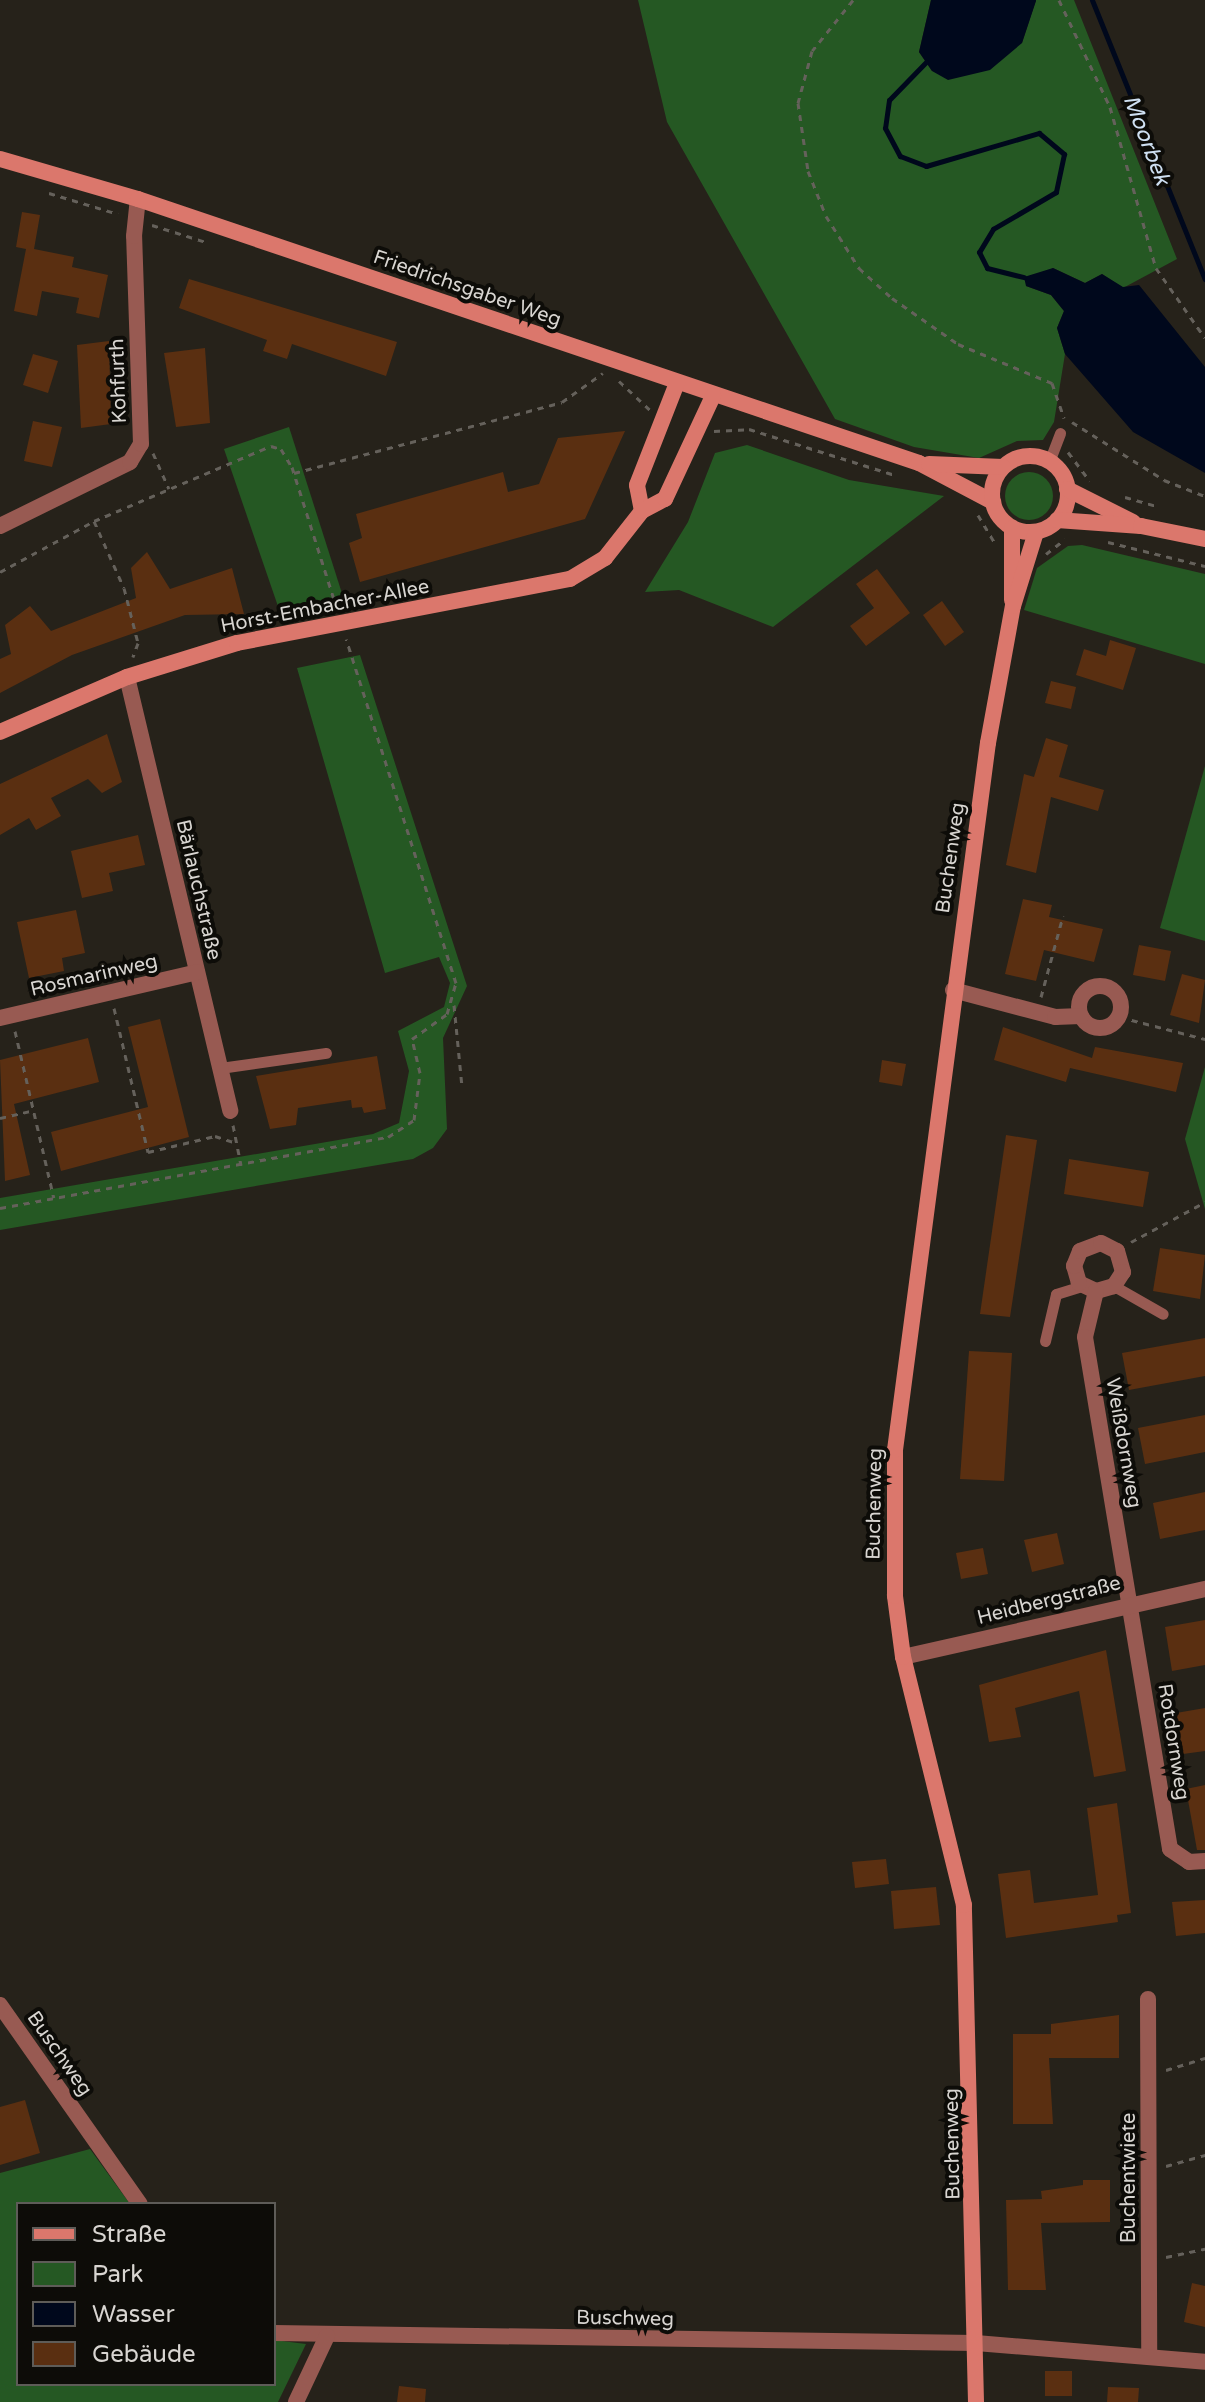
<!DOCTYPE html>
<html>
<head>
<meta charset="utf-8">
<style>
  body { margin:0 }
  #map { position:relative; width:1205px; height:2402px; overflow:hidden; background:#26221a; font-family:"Varela Round",sans-serif }
  div>[style] { position:absolute }
  .green>* { inset:0; background:#255823 }
  .round { border-radius:50% }
  .water>* { inset:0; background:#00081c }
  .stream>* { height:5px; margin:-2.5px; padding:0 2.5px; transform-origin:2.5px; border-radius:2.5px; background:#00081c }
  .building>* { inset:0; background:#5a2f11 }
  .path>* { height:3px; margin-top:-1.5px; transform-origin:0; background:repeating-linear-gradient(90deg,#65615b 0 6px,transparent 0 12px) }
  .lane>* { height:11px; margin:-5.5px; padding:0 5.5px; transform-origin:5.5px; border-radius:5.5px; background:#985a52 }
  .street>* { height:16px; margin:-8px; padding:0 8px; transform-origin:8px; border-radius:8px; background:#985a52 }
  .street>.ring { margin:-8px; padding:0; box-sizing:content-box; background:none; border:16px solid #985a52; border-radius:50% }
  .secondary>* { height:16px; margin:-8px; padding:0 8px; transform-origin:8px; border-radius:8px; background:#db776c }
  .secondary>.ring { margin:-8px; padding:0; box-sizing:content-box; background:none; border:16px solid #db776c; border-radius:50% }
  span { translate:-50% -50%; white-space:nowrap; text-align:center; line-height:1.15; -webkit-text-stroke:8px #0d0c08; paint-order:stroke }
  .street-label { font-size:20px; color:#d8d5d1 }
  .water-label { font-size:22px; color:#cfe0f2; font-style:italic }
  .legend { position:absolute; left:16px; top:2202px; width:260px; height:184px; box-sizing:border-box; background:#0d0c08; border:2px solid #5e5c58; margin:0; padding:10px 14px; list-style:none; font-size:24px; color:#d8d5d1 }
  .legend li { display:flex; align-items:center; gap:16px; height:40px }
  .legend b { width:40px; border:2px solid #5e5c58 }
</style>
</head>
<body>
<div id="map">
  <div class="green">
    <div style="clip-path:polygon(638px 0,931px 0,919px 52px,932px 71px,1022px 43px,1036px 0,1074px 0,1177px 259px,1123px 288px,1102px 274px,1085px 283px,1053px 268px,1026px 286px,1051px 295px,1064px 311px,1057px 328px,1065px 354px,1054px 422px,1043px 440px,1017px 441px,979px 458px,914px 447px,835px 419px,667px 122px)"></div>
    <div style="clip-path:polygon(289px 427px,346px 606px,282px 618px,224px 449px)"></div>
    <div style="clip-path:polygon(747px 445px,849px 480px,944px 496px,773px 627px,679px 590px,645px 592px,688px 522px,715px 453px)"></div>
    <div class="round" style="left:1005px;top:472px;width:48px;height:48px"></div>
    <div style="clip-path:polygon(1082px 545px,1205px 574px,1205px 664px,1024px 610px,1037px 568px,1068px 546px)"></div>
    <div style="clip-path:polygon(360px 655px,467px 986px,443px 1038px,447px 1129px,433px 1148px,413px 1159px,0 1230px,0 1198px,373px 1134px,399px 1123px,409px 1071px,398px 1031px,444px 1007px,450px 983px,439px 957px,385px 973px,297px 668px)"></div>
    <div style="clip-path:polygon(1205px 766px,1205px 941px,1160px 928px)"></div>
    <div style="clip-path:polygon(1205px 1067px,1205px 1209px,1185px 1139px)"></div>
    <div style="clip-path:polygon(90px 2149px,130px 2204px,18px 2204px,18px 2384px,274px 2384px,274px 2340px,306px 2344px,278px 2402px,0 2402px,0 2173px)"></div>
  </div>
  <div class="water">
    <div style="clip-path:polygon(931px 0,1036px 0,1036px 1px,1022px 43px,990px 70px,948px 80px,932px 71px,919px 52px)"></div>
    <div style="clip-path:polygon(1053px 268px,1085px 283px,1102px 274px,1123px 287px,1139px 285px,1205px 367px,1205px 473px,1133px 432px,1065px 354px,1057px 328px,1064px 311px,1051px 295px,1026px 286px,1024px 277px)"></div>
  </div>
  <div class="stream">
    <div style="left:1092px;top:0;width:301px;rotate:68deg"></div>
    <div style="left:926px;top:62px;width:53px;rotate:134.2deg"></div>
    <div style="left:889px;top:100px;width:28px;rotate:98deg"></div>
    <div style="left:885px;top:128px;width:32px;rotate:62deg"></div>
    <div style="left:900px;top:156px;width:28px;rotate:21deg"></div>
    <div style="left:926px;top:166px;width:118px;rotate:-16.3deg"></div>
    <div style="left:1039px;top:133px;width:33px;rotate:40deg"></div>
    <div style="left:1064px;top:154px;width:39px;rotate:102deg"></div>
    <div style="left:1056px;top:192px;width:73px;rotate:149.6deg"></div>
    <div style="left:993px;top:229px;width:27px;rotate:121deg"></div>
    <div style="left:979px;top:252px;width:18px;rotate:63deg"></div>
    <div style="left:987px;top:268px;width:38px;rotate:14deg"></div>
  </div>
  <div class="building">
    <div style="clip-path:polygon(22px 212px,40px 215px,34px 249px,74px 257px,72px 267px,108px 275px,99px 318px,76px 313px,79px 298px,42px 291px,37px 316px,14px 311px,26px 249px,16px 247px)"></div>
    <div style="clip-path:polygon(189px 279px,397px 342px,386px 376px,292px 344px,287px 359px,263px 351px,267px 340px,179px 308px)"></div>
    <div style="clip-path:polygon(109px 341px,111px 424px,81px 428px,77px 345px)"></div>
    <div style="clip-path:polygon(205px 348px,210px 423px,176px 427px,164px 353px)"></div>
    <div style="clip-path:polygon(33px 354px,58px 361px,48px 393px,23px 385px)"></div>
    <div style="clip-path:polygon(33px 421px,62px 427px,52px 467px,24px 461px)"></div>
    <div style="clip-path:polygon(625px 431px,585px 519px,360px 582px,349px 543px,362px 538px,356px 514px,503px 472px,508px 492px,539px 484px,558px 438px)"></div>
    <div style="clip-path:polygon(147px 552px,170px 589px,232px 568px,244px 614px,185px 615px,72px 655px,0 693px,0 659px,11px 654px,5px 625px,30px 606px,51px 631px,136px 598px,131px 568px)"></div>
    <div style="clip-path:polygon(877px 569px,910px 613px,866px 646px,850px 626px,874px 608px,856px 584px)"></div>
    <div style="clip-path:polygon(942px 601px,964px 632px,945px 646px,923px 615px)"></div>
    <div style="clip-path:polygon(1110px 640px,1136px 648px,1123px 690px,1076px 675px,1084px 649px,1106px 656px)"></div>
    <div style="clip-path:polygon(1051px 681px,1076px 687px,1071px 709px,1045px 703px)"></div>
    <div style="clip-path:polygon(107px 734px,122px 782px,102px 793px,88px 779px,51px 798px,61px 816px,36px 830px,29px 818px,0 835px,0 784px)"></div>
    <div style="clip-path:polygon(1046px 738px,1068px 745px,1059px 777px,1104px 790px,1098px 811px,1051px 797px,1036px 873px,1006px 865px,1024px 774px,1034px 777px)"></div>
    <div style="clip-path:polygon(138px 835px,145px 865px,109px 873px,113px 891px,82px 898px,71px 851px)"></div>
    <div style="clip-path:polygon(1023px 899px,1052px 905px,1049px 917px,1103px 929px,1094px 962px,1044px 950px,1036px 981px,1005px 974px)"></div>
    <div style="clip-path:polygon(76px 910px,85px 953px,62px 958px,64px 971px,29px 978px,17px 922px)"></div>
    <div style="clip-path:polygon(1139px 945px,1171px 951px,1165px 981px,1133px 975px)"></div>
    <div style="clip-path:polygon(1182px 974px,1205px 980px,1199px 1023px,1170px 1015px)"></div>
    <div style="clip-path:polygon(160px 1019px,189px 1137px,61px 1171px,51px 1132px,148px 1107px,128px 1027px)"></div>
    <div style="clip-path:polygon(1003px 1027px,1092px 1058px,1095px 1047px,1183px 1063px,1176px 1092px,1070px 1068px,1066px 1082px,994px 1060px)"></div>
    <div style="clip-path:polygon(88px 1038px,99px 1082px,14px 1104px,30px 1175px,5px 1181px,0 1060px)"></div>
    <div style="clip-path:polygon(377px 1056px,386px 1109px,364px 1113px,362px 1107px,352px 1108px,351px 1100px,298px 1108px,296px 1125px,270px 1129px,256px 1076px)"></div>
    <div style="clip-path:polygon(882px 1060px,906px 1064px,902px 1086px,879px 1082px)"></div>
    <div style="clip-path:polygon(1006px 1135px,1037px 1140px,1010px 1317px,980px 1314px)"></div>
    <div style="clip-path:polygon(1069px 1159px,1149px 1172px,1143px 1207px,1064px 1194px)"></div>
    <div style="clip-path:polygon(1160px 1248px,1205px 1255px,1200px 1299px,1153px 1291px)"></div>
    <div style="clip-path:polygon(1205px 1338px,1205px 1376px,1129px 1390px,1122px 1353px)"></div>
    <div style="clip-path:polygon(969px 1351px,1012px 1353px,1004px 1481px,960px 1479px)"></div>
    <div style="clip-path:polygon(1205px 1415px,1205px 1452px,1145px 1464px,1138px 1428px)"></div>
    <div style="clip-path:polygon(1205px 1492px,1205px 1530px,1160px 1539px,1153px 1503px)"></div>
    <div style="clip-path:polygon(1057px 1533px,1064px 1564px,1032px 1572px,1024px 1540px)"></div>
    <div style="clip-path:polygon(983px 1548px,988px 1574px,961px 1579px,956px 1553px)"></div>
    <div style="clip-path:polygon(1205px 1620px,1205px 1665px,1172px 1671px,1165px 1627px)"></div>
    <div style="clip-path:polygon(1106px 1650px,1126px 1771px,1094px 1777px,1079px 1691px,1015px 1708px,1021px 1737px,989px 1742px,979px 1685px)"></div>
    <div style="clip-path:polygon(1205px 1708px,1205px 1751px,1183px 1754px,1176px 1713px)"></div>
    <div style="clip-path:polygon(1205px 1785px,1205px 1850px,1197px 1850px,1186px 1789px)"></div>
    <div style="clip-path:polygon(1117px 1803px,1131px 1913px,1117px 1915px,1118px 1922px,1006px 1938px,998px 1874px,1030px 1870px,1034px 1903px,1098px 1895px,1087px 1808px)"></div>
    <div style="clip-path:polygon(886px 1859px,889px 1884px,855px 1888px,852px 1862px)"></div>
    <div style="clip-path:polygon(936px 1887px,940px 1925px,894px 1929px,891px 1891px)"></div>
    <div style="clip-path:polygon(1205px 1900px,1205px 1933px,1176px 1936px,1172px 1902px)"></div>
    <div style="clip-path:polygon(1119px 2015px,1119px 2058px,1049px 2058px,1053px 2124px,1013px 2124px,1013px 2034px,1051px 2034px,1051px 2024px)"></div>
    <div style="clip-path:polygon(25px 2100px,40px 2153px,0 2165px,0 2107px)"></div>
    <div style="clip-path:polygon(1083px 2180px,1110px 2180px,1110px 2222px,1041px 2223px,1046px 2290px,1008px 2290px,1006px 2200px,1042px 2199px,1041px 2191px,1083px 2185px)"></div>
    <div style="clip-path:polygon(1192px 2283px,1205px 2286px,1205px 2327px,1184px 2322px)"></div>
    <div style="clip-path:polygon(1045px 2371px,1072px 2371px,1072px 2396px,1045px 2396px)"></div>
    <div style="clip-path:polygon(399px 2386px,426px 2389px,425px 2402px,397px 2402px)"></div>
    <div style="clip-path:polygon(1108px 2387px,1139px 2388px,1138px 2402px,1107px 2402px)"></div>
  </div>
  <div class="path">
    <div style="left:853px;top:0;width:65px;rotate:128.8deg"></div>
    <div style="left:812px;top:51px;width:54px;rotate:105.1deg"></div>
    <div style="left:798px;top:103px;width:69px;rotate:81.6deg"></div>
    <div style="left:808px;top:171px;width:48px;rotate:68.2deg"></div>
    <div style="left:826px;top:216px;width:62px;rotate:57.6deg"></div>
    <div style="left:859px;top:268px;width:45px;rotate:42.3deg"></div>
    <div style="left:892px;top:298px;width:80px;rotate:34.9deg"></div>
    <div style="left:958px;top:344px;width:102px;rotate:22.5deg"></div>
    <div style="left:1052px;top:383px;width:37px;rotate:71deg"></div>
    <div style="left:1059px;top:0;width:119px;rotate:64.5deg"></div>
    <div style="left:1110px;top:107px;width:167px;rotate:74.1deg"></div>
    <div style="left:1156px;top:268px;width:85px;rotate:55deg"></div>
    <div style="left:49px;top:193px;width:72px;rotate:16.9deg"></div>
    <div style="left:152px;top:225px;width:57px;rotate:17.5deg"></div>
    <div style="left:619px;top:381px;width:42px;rotate:43.1deg"></div>
    <div style="left:1072px;top:422px;width:109px;rotate:32.2deg"></div>
    <div style="left:1164px;top:480px;width:44px;rotate:21.3deg"></div>
    <div style="left:714px;top:431px;width:35px;rotate:-3deg"></div>
    <div style="left:749px;top:429px;width:153px;rotate:17.5deg"></div>
    <div style="left:1068px;top:452px;width:36px;rotate:53deg"></div>
    <div style="left:153px;top:453px;width:39px;rotate:66deg"></div>
    <div style="left:294px;top:473px;width:277px;rotate:-14.8deg"></div>
    <div style="left:562px;top:402px;width:50px;rotate:-35.3deg"></div>
    <div style="left:1125px;top:497px;width:35px;rotate:16deg"></div>
    <div style="left:978px;top:515px;width:31px;rotate:59deg"></div>
    <div style="left:94px;top:521px;width:73px;rotate:65.9deg"></div>
    <div style="left:124px;top:588px;width:57px;rotate:75.7deg"></div>
    <div style="left:138px;top:643px;width:15px;rotate:110deg"></div>
    <div style="left:1108px;top:542px;width:100px;rotate:13.9deg"></div>
    <div style="left:1046px;top:554px;width:24px;rotate:-38deg"></div>
    <div style="left:0;top:572px;width:107px;rotate:-28.5deg"></div>
    <div style="left:94px;top:521px;width:192px;rotate:-23deg"></div>
    <div style="left:271px;top:446px;width:10px;rotate:17deg"></div>
    <div style="left:281px;top:449px;width:21px;rotate:59deg"></div>
    <div style="left:292px;top:467px;width:149px;rotate:72.4deg"></div>
    <div style="left:1041px;top:997px;width:84px;rotate:-74.8deg"></div>
    <div style="left:454px;top:1005px;width:82px;rotate:84.4deg"></div>
    <div style="left:114px;top:1008px;width:148px;rotate:76.7deg"></div>
    <div style="left:148px;top:1152px;width:69px;rotate:-13.4deg"></div>
    <div style="left:215px;top:1136px;width:23px;rotate:18deg"></div>
    <div style="left:1120px;top:1017px;width:88px;rotate:14.5deg"></div>
    <div style="left:15px;top:1031px;width:171px;rotate:76.9deg"></div>
    <div style="left:0;top:1118px;width:35px;rotate:-13deg"></div>
    <div style="left:233px;top:1125px;width:41px;rotate:78.7deg"></div>
    <div style="left:0;top:1208px;width:394px;rotate:-10.4deg"></div>
    <div style="left:388px;top:1137px;width:31px;rotate:-33deg"></div>
    <div style="left:414px;top:1120px;width:47px;rotate:-82.7deg"></div>
    <div style="left:420px;top:1073px;width:35px;rotate:-103deg"></div>
    <div style="left:412px;top:1039px;width:43px;rotate:-35.5deg"></div>
    <div style="left:447px;top:1014px;width:32px;rotate:-74deg"></div>
    <div style="left:456px;top:983px;width:361px;rotate:-107.7deg"></div>
    <div style="left:1131px;top:1242px;width:84px;rotate:-28.4deg"></div>
    <div style="left:1166px;top:2070px;width:41px;rotate:-17.1deg"></div>
    <div style="left:1166px;top:2166px;width:41px;rotate:-15.8deg"></div>
    <div style="left:1166px;top:2257px;width:40px;rotate:-12deg"></div>
  </div>
  <div class="lane">
    <div style="left:1049px;top:462px;width:31px;rotate:-69deg"></div>
    <div style="left:220px;top:1068px;width:107px;rotate:-8.1deg"></div>
    <div style="left:1114px;top:1286px;width:56px;rotate:29.7deg"></div>
    <div style="left:1045px;top:1341px;width:48px;rotate:-76.8deg"></div>
    <div style="left:1056px;top:1294px;width:27px;rotate:-17deg"></div>
  </div>
  <div class="street">
    <div style="left:0;top:526px;width:145px;rotate:-26.2deg"></div>
    <div style="left:130px;top:462px;width:21px;rotate:-59deg"></div>
    <div style="left:141px;top:444px;width:208px;rotate:-91.9deg"></div>
    <div style="left:134px;top:236px;width:37px;rotate:-84deg"></div>
    <div style="left:127px;top:677px;width:446px;rotate:76.6deg"></div>
    <div class="ring" style="left:1079px;top:986px;width:26px;height:26px"></div>
    <div style="left:953px;top:990px;width:106px;rotate:14.8deg"></div>
    <div style="left:1055px;top:1017px;width:26px;rotate:-2deg"></div>
    <div style="left:0;top:1018px;width:202px;rotate:-13.1deg"></div>
    <div style="left:1096px;top:1291px;width:19px;rotate:-155deg"></div>
    <div style="left:1079px;top:1283px;width:18px;rotate:-106deg"></div>
    <div style="left:1074px;top:1266px;width:16px;rotate:-68deg"></div>
    <div style="left:1080px;top:1251px;width:22px;rotate:-21deg"></div>
    <div style="left:1101px;top:1243px;width:18px;rotate:27deg"></div>
    <div style="left:1117px;top:1251px;width:22px;rotate:74deg"></div>
    <div style="left:1123px;top:1272px;width:17px;rotate:123deg"></div>
    <div style="left:1114px;top:1286px;width:19px;rotate:164deg"></div>
    <div style="left:1096px;top:1291px;width:47px;rotate:103.4deg"></div>
    <div style="left:1085px;top:1337px;width:519px;rotate:80.57deg"></div>
    <div style="left:1170px;top:1849px;width:23px;rotate:34deg"></div>
    <div style="left:1189px;top:1862px;width:16px;rotate:-4deg"></div>
    <div style="left:903px;top:1657px;width:310px;rotate:-12.7deg"></div>
    <div style="left:1148px;top:1999px;width:358px;rotate:89.8deg"></div>
    <div style="left:0;top:2005px;width:243px;rotate:54.9deg"></div>
    <div style="left:274px;top:2333px;width:702px;rotate:0.82deg"></div>
    <div style="left:976px;top:2343px;width:230px;rotate:4.7deg"></div>
    <div style="left:296px;top:2402px;width:73px;rotate:-64.8deg"></div>
  </div>
  <div class="secondary">
    <div style="left:0;top:159px;width:144px;rotate:16.2deg"></div>
    <div style="left:138px;top:199px;width:824px;rotate:18.68deg"></div>
    <div style="left:919px;top:463px;width:84px;rotate:27.8deg"></div>
    <div class="ring" style="left:992px;top:456px;width:60px;height:60px"></div>
    <div style="left:929px;top:464px;width:74px;rotate:2.3deg"></div>
    <div style="left:1067px;top:489px;width:74px;rotate:26.6deg"></div>
    <div style="left:642px;top:511px;width:26px;rotate:-101deg"></div>
    <div style="left:637px;top:485px;width:110px;rotate:-68.6deg"></div>
    <div style="left:1057px;top:520px;width:84px;rotate:4.1deg"></div>
    <div style="left:1141px;top:526px;width:65px;rotate:11.5deg"></div>
    <div style="left:1012px;top:528px;width:72px;rotate:90deg"></div>
    <div style="left:0;top:732px;width:138px;rotate:-23.4deg"></div>
    <div style="left:127px;top:677px;width:115px;rotate:-17.2deg"></div>
    <div style="left:237px;top:643px;width:339px;rotate:-10.9deg"></div>
    <div style="left:570px;top:579px;width:41px;rotate:-31deg"></div>
    <div style="left:605px;top:558px;width:60px;rotate:-51.8deg"></div>
    <div style="left:642px;top:511px;width:26px;rotate:-28deg"></div>
    <div style="left:665px;top:499px;width:114px;rotate:-65deg"></div>
    <div style="left:976px;top:2402px;width:497px;rotate:-91.4deg"></div>
    <div style="left:964px;top:1905px;width:255px;rotate:-103.8deg"></div>
    <div style="left:903px;top:1657px;width:62px;rotate:-97.5deg"></div>
    <div style="left:895px;top:1596px;width:146px;rotate:-90deg"></div>
    <div style="left:895px;top:1450px;width:713px;rotate:-82.51deg"></div>
    <div style="left:988px;top:743px;width:139px;rotate:-79.7deg"></div>
    <div style="left:1013px;top:606px;width:77px;rotate:-72.7deg"></div>
  </div>
  <div class="street-label">
    <span style="left:467px;top:289px;rotate:19deg">Friedrichsgaber Weg</span>
    <span style="left:119px;top:381px;rotate:-92deg">Kohfurth</span>
    <span style="left:325px;top:607px;rotate:-11deg">Horst-Embacher-Allee</span>
    <span style="left:951px;top:858px;rotate:-82deg">Buchenweg</span>
    <span style="left:198px;top:890px;rotate:77deg">Bärlauchstraße</span>
    <span style="left:94px;top:976px;rotate:-13deg">Rosmarinweg</span>
    <span style="left:1123px;top:1443px;rotate:80deg">Weißdornweg</span>
    <span style="left:875px;top:1504px;rotate:-89deg">Buchenweg</span>
    <span style="left:1049px;top:1601px;rotate:-14deg">Heidbergstraße</span>
    <span style="left:1173px;top:1742px;rotate:81deg">Rotdornweg</span>
    <span style="left:59px;top:2054px;rotate:55deg">Buschweg</span>
    <span style="left:953px;top:2144px;rotate:-91deg">Buchenweg</span>
    <span style="left:1129px;top:2178px;rotate:-90deg">Buchentwiete</span>
    <span style="left:625px;top:2319px;rotate:1deg">Buschweg</span>
  </div>
  <div class="water-label">
    <span style="left:1146px;top:140px;rotate:69deg">Moorbek</span>
  </div>
  <ul class="legend">
  <li><b style="height:10px;background:#db776c"></b>Straße</li>
  <li><b style="height:22px;background:#255823"></b>Park</li>
  <li><b style="height:22px;background:#00081c"></b>Wasser</li>
  <li><b style="height:22px;background:#5a2f11"></b>Gebäude</li>
  </ul>
</div>
</body>
</html>
